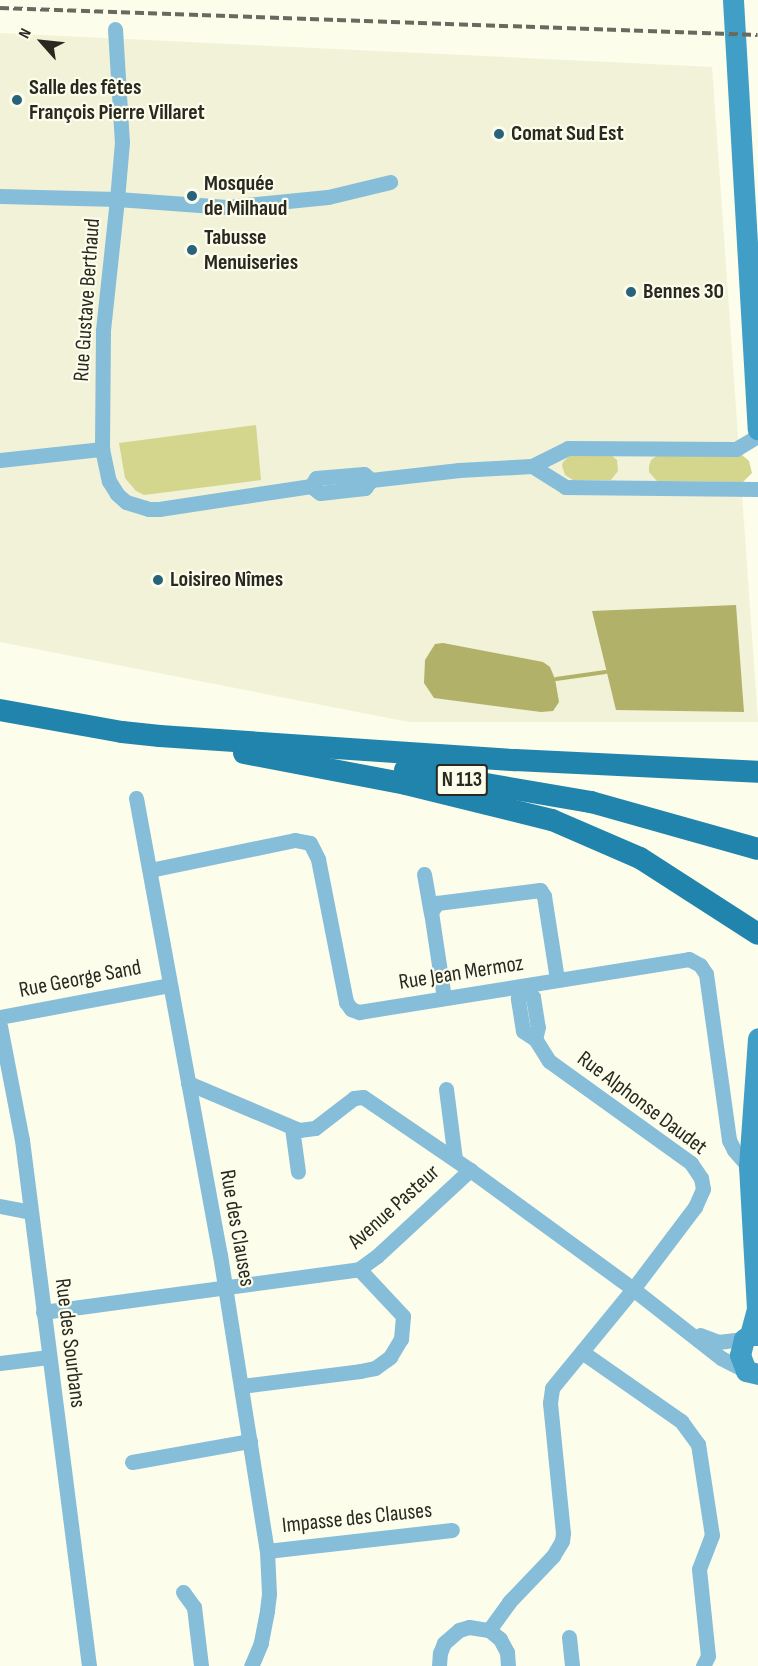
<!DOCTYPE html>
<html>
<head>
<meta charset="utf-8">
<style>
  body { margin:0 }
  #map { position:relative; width:758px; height:1666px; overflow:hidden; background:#fcfdea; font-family:"Sofia Sans Condensed",sans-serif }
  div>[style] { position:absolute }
  .built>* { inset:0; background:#f1f2d7 }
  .green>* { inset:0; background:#d5d68d }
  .water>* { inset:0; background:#b1b169 }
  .stream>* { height:4px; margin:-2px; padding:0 2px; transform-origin:2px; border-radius:2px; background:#b1b169 }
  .street>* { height:15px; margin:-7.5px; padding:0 7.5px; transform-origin:7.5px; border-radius:7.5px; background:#86bdd9 }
  .secondary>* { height:21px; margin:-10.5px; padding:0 10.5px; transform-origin:10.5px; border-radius:10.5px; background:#419ec6 }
  .primary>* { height:22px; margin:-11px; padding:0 11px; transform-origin:11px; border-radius:11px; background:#2184ac }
  .rail>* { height:4px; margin-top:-2px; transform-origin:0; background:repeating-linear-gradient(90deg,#696a5f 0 9px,transparent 0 13.5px) }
  .dots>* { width:16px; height:16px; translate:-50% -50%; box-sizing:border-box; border:3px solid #fcfdea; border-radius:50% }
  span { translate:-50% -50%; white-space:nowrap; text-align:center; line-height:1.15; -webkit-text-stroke:4.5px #fcfdea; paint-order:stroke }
  .shield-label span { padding:2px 4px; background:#fcfdea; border:2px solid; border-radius:4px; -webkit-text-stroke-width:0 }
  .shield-label { font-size:21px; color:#292922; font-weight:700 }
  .poi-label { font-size:22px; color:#292922; font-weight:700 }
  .left { translate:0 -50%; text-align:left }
  .street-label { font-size:22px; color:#292922 }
  .north { position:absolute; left:12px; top:12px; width:60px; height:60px; -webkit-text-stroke:4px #fcfdea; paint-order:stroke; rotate:297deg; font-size:16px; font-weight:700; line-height:24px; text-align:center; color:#292922 }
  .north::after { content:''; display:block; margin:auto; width:21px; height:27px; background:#292922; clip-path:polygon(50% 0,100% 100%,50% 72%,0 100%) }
</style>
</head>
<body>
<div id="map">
  <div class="built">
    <div style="clip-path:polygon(0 33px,712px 67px,758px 722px,409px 722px,0 642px)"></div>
  </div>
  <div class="green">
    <div style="clip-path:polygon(256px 425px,261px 480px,144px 495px,136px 491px,125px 478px,119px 443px)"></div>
    <div style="clip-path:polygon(659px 454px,741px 454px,749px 461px,752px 473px,743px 482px,657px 481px,649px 472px,649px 466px,651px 460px)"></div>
    <div style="clip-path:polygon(570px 455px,611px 455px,617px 460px,618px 471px,611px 480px,573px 480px,565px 475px,562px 466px,563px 462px)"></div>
  </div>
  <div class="water">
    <div style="clip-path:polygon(736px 605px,744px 712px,616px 710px,592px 611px)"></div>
    <div style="clip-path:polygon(443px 643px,543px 662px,550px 667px,555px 679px,559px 702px,553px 711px,541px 712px,434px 698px,424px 683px,425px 660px,435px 644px)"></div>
  </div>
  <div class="stream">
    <div style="left:556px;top:679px;width:50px;rotate:-8deg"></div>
  </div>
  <div class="street">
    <div style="left:115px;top:29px;width:113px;rotate:86.5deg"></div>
    <div style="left:122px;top:142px;width:57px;rotate:95deg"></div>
    <div style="left:117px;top:199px;width:110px;rotate:4.2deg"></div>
    <div style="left:227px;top:207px;width:101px;rotate:-5.7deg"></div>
    <div style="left:328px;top:197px;width:64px;rotate:-13.6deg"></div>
    <div style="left:0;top:196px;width:117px;rotate:1.5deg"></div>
    <div style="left:117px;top:199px;width:133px;rotate:96.1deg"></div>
    <div style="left:103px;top:331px;width:118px;rotate:90.5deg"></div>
    <div style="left:0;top:460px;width:103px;rotate:-6.2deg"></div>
    <div style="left:102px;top:449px;width:33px;rotate:78deg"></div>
    <div style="left:109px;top:481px;width:15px;rotate:58deg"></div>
    <div style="left:117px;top:494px;width:12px;rotate:42deg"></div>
    <div style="left:126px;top:502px;width:24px;rotate:17deg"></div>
    <div style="left:149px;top:509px;width:10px"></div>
    <div style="left:159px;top:509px;width:154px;rotate:-8.6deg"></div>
    <div style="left:311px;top:486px;width:11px;rotate:38deg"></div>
    <div style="left:320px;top:493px;width:45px;rotate:-6.3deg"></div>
    <div style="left:365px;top:488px;width:10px;rotate:-53deg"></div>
    <div style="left:371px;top:480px;width:89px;rotate:-6.5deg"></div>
    <div style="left:459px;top:470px;width:73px;rotate:-3.1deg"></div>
    <div style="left:532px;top:466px;width:40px;rotate:-26.6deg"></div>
    <div style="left:568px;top:448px;width:168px;rotate:0.3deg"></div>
    <div style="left:736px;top:449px;width:26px;rotate:-31deg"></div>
    <div style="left:532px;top:466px;width:39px;rotate:32deg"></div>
    <div style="left:565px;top:487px;width:193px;rotate:0.6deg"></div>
    <div style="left:311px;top:486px;width:9px;rotate:-58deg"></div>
    <div style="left:316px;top:478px;width:48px;rotate:-4.8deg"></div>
    <div style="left:364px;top:474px;width:9px;rotate:41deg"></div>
    <div style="left:136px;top:798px;width:465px;rotate:79.6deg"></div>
    <div style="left:220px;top:1255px;width:300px;rotate:81deg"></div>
    <div style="left:267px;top:1551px;width:43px;rotate:87.3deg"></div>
    <div style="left:269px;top:1594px;width:17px;rotate:97deg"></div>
    <div style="left:267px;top:1611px;width:33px;rotate:101deg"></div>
    <div style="left:261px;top:1643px;width:25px;rotate:113deg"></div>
    <div style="left:150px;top:870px;width:148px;rotate:-11.7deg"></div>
    <div style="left:295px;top:840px;width:15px;rotate:11deg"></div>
    <div style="left:310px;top:843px;width:18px;rotate:63deg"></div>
    <div style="left:318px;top:859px;width:146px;rotate:78.9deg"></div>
    <div style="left:346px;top:1002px;width:9px;rotate:54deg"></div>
    <div style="left:351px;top:1009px;width:9px;rotate:21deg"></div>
    <div style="left:359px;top:1012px;width:334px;rotate:-9.1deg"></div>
    <div style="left:689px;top:959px;width:13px;rotate:29deg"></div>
    <div style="left:700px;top:965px;width:11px;rotate:56deg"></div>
    <div style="left:706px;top:974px;width:168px;rotate:82.1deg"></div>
    <div style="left:729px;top:1140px;width:11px;rotate:63deg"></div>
    <div style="left:734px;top:1150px;width:23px;rotate:49deg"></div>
    <div style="left:424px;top:874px;width:39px;rotate:80deg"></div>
    <div style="left:523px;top:989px;width:13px;rotate:39deg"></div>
    <div style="left:533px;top:997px;width:30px;rotate:81deg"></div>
    <div style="left:538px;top:1027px;width:12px;rotate:104deg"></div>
    <div style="left:444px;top:998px;width:87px;rotate:-98.6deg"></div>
    <div style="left:431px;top:912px;width:11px;rotate:-56deg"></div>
    <div style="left:437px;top:903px;width:104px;rotate:-7.2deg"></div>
    <div style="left:540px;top:890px;width:7px;rotate:56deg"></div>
    <div style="left:544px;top:896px;width:84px;rotate:81.1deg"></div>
    <div style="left:0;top:1017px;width:172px;rotate:-10.7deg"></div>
    <div style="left:0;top:1026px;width:116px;rotate:79.1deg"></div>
    <div style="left:22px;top:1140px;width:530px;rotate:82.74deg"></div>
    <div style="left:188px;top:1083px;width:121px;rotate:22.9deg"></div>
    <div style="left:299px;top:1130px;width:16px;rotate:-7deg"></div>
    <div style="left:315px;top:1128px;width:49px;rotate:-37.6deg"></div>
    <div style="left:354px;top:1098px;width:9px;rotate:-6deg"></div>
    <div style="left:363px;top:1097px;width:130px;rotate:34.3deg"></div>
    <div style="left:446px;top:1089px;width:71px;rotate:82.7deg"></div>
    <div style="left:292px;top:1128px;width:44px;rotate:82.2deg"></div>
    <div style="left:0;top:1206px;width:31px;rotate:11deg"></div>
    <div style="left:43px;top:1312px;width:319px;rotate:-7.7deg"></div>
    <div style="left:359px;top:1269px;width:22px;rotate:-36deg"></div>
    <div style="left:377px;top:1256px;width:127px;rotate:-42.8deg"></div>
    <div style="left:470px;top:1170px;width:202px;rotate:36.1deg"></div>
    <div style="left:633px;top:1289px;width:112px;rotate:38.1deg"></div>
    <div style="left:721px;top:1358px;width:28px;rotate:27deg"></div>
    <div style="left:700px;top:1335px;width:19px;rotate:21deg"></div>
    <div style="left:718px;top:1342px;width:26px;rotate:-7deg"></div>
    <div style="left:582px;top:1352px;width:121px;rotate:34.9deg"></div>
    <div style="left:681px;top:1421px;width:29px;rotate:54deg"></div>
    <div style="left:698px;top:1444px;width:92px;rotate:81.3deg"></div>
    <div style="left:712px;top:1535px;width:36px;rotate:111deg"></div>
    <div style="left:699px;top:1569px;width:87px;rotate:84.1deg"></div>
    <div style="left:708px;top:1656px;width:11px;rotate:117deg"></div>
    <div style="left:0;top:1363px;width:49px;rotate:-7deg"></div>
    <div style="left:242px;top:1386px;width:119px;rotate:-7.2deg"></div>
    <div style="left:360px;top:1371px;width:15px;rotate:-11deg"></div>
    <div style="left:375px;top:1368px;width:19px;rotate:-36deg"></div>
    <div style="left:390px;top:1357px;width:21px;rotate:-59deg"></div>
    <div style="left:401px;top:1339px;width:23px;rotate:-85deg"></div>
    <div style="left:403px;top:1316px;width:64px;rotate:-133.1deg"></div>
    <div style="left:132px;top:1462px;width:120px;rotate:-10.1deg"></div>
    <div style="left:267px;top:1551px;width:186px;rotate:-6.5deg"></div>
    <div style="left:183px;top:1592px;width:19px;rotate:54deg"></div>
    <div style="left:194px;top:1607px;width:59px;rotate:83.2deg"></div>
    <div style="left:489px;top:1630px;width:34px;rotate:-54deg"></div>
    <div style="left:509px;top:1602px;width:64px;rotate:-46.3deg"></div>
    <div style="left:553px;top:1556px;width:17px;rotate:-59deg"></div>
    <div style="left:562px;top:1541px;width:8px;rotate:-83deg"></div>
    <div style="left:563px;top:1533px;width:131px;rotate:-95.7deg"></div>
    <div style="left:550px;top:1403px;width:15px;rotate:-82deg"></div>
    <div style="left:552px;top:1388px;width:128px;rotate:-50.7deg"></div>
    <div style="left:633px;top:1289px;width:103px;rotate:-52.9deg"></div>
    <div style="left:695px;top:1207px;width:20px;rotate:-66deg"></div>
    <div style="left:703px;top:1189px;width:11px;rotate:-100deg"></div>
    <div style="left:701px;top:1178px;width:18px;rotate:-124deg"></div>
    <div style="left:691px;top:1163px;width:175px;rotate:-144.3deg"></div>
    <div style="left:549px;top:1061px;width:26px;rotate:-122deg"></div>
    <div style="left:535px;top:1039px;width:14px;rotate:-146deg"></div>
    <div style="left:523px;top:1031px;width:33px;rotate:-99deg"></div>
    <div style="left:518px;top:998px;width:13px;rotate:-67deg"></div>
    <div style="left:569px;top:1637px;width:29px;rotate:84deg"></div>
    <div style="left:439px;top:1666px;width:13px;rotate:-86deg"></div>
    <div style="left:440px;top:1653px;width:11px;rotate:-68deg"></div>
    <div style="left:444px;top:1643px;width:20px;rotate:-41deg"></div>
    <div style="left:459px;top:1630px;width:10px;rotate:-17deg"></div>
    <div style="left:469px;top:1627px;width:20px;rotate:9deg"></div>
    <div style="left:489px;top:1630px;width:14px;rotate:39deg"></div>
    <div style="left:500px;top:1639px;width:15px;rotate:62deg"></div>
    <div style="left:507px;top:1652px;width:14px;rotate:86deg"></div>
  </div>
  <div class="secondary">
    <div style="left:733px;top:0;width:430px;rotate:86.7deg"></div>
    <div style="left:750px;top:1335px;width:27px;rotate:-75deg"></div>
    <div style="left:757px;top:1309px;width:142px;rotate:-93.2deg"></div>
    <div style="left:749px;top:1167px;width:129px;rotate:-86deg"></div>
    <div style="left:758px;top:1335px;width:8px;rotate:180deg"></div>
    <div style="left:750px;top:1335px;width:7px;rotate:146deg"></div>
    <div style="left:744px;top:1339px;width:16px;rotate:104deg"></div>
    <div style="left:740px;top:1355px;width:17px;rotate:69deg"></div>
    <div style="left:746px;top:1371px;width:12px;rotate:14deg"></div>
  </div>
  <div class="primary">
    <div style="left:0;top:710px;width:124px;rotate:10.2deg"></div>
    <div style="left:122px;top:732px;width:38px;rotate:6deg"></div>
    <div style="left:160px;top:736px;width:356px;rotate:3.9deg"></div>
    <div style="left:515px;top:760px;width:243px;rotate:2.8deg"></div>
    <div style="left:244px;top:753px;width:165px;rotate:10.8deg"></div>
    <div style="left:406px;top:784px;width:150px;rotate:13.9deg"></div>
    <div style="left:552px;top:820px;width:96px;rotate:23.4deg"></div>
    <div style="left:640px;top:858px;width:140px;rotate:32.8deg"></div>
    <div style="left:405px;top:770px;width:189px;rotate:9.8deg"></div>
    <div style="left:591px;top:802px;width:173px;rotate:15.7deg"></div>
  </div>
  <div class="rail">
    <div style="left:0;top:8px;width:758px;rotate:2.04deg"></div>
  </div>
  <div class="dots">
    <div style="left:17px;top:100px;background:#29627b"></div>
    <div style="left:499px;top:134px;background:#29627b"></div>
    <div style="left:192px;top:196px;background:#29627b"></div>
    <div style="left:192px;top:250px;background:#29627b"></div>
    <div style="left:631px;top:292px;background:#29627b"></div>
    <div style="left:158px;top:580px;background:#29627b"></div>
  </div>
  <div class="shield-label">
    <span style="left:462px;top:780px">N 113</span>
  </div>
  <div class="poi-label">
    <span class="left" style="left:29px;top:100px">Salle des fêtes<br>François Pierre Villaret</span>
    <span class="left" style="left:511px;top:134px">Comat Sud Est</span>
    <span class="left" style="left:204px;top:196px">Mosquée<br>de Milhaud</span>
    <span class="left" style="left:204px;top:250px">Tabusse<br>Menuiseries</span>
    <span class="left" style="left:643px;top:292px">Bennes 30</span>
    <span class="left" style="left:170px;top:580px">Loisireo Nîmes</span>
  </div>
  <div class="street-label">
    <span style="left:87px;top:300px;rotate:-86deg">Rue Gustave Berthaud</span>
    <span style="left:461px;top:973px;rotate:-9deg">Rue Jean Mermoz</span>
    <span style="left:80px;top:979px;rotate:-11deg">Rue George Sand</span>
    <span style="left:642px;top:1103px;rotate:37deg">Rue Alphonse Daudet</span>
    <span style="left:394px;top:1207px;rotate:-42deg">Avenue Pasteur</span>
    <span style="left:237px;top:1228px;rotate:80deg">Rue des Clauses</span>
    <span style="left:70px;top:1343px;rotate:83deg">Rue des Sourbans</span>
    <span style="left:357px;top:1518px;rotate:-6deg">Impasse des Clauses</span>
  </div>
  <div class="north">N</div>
</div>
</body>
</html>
